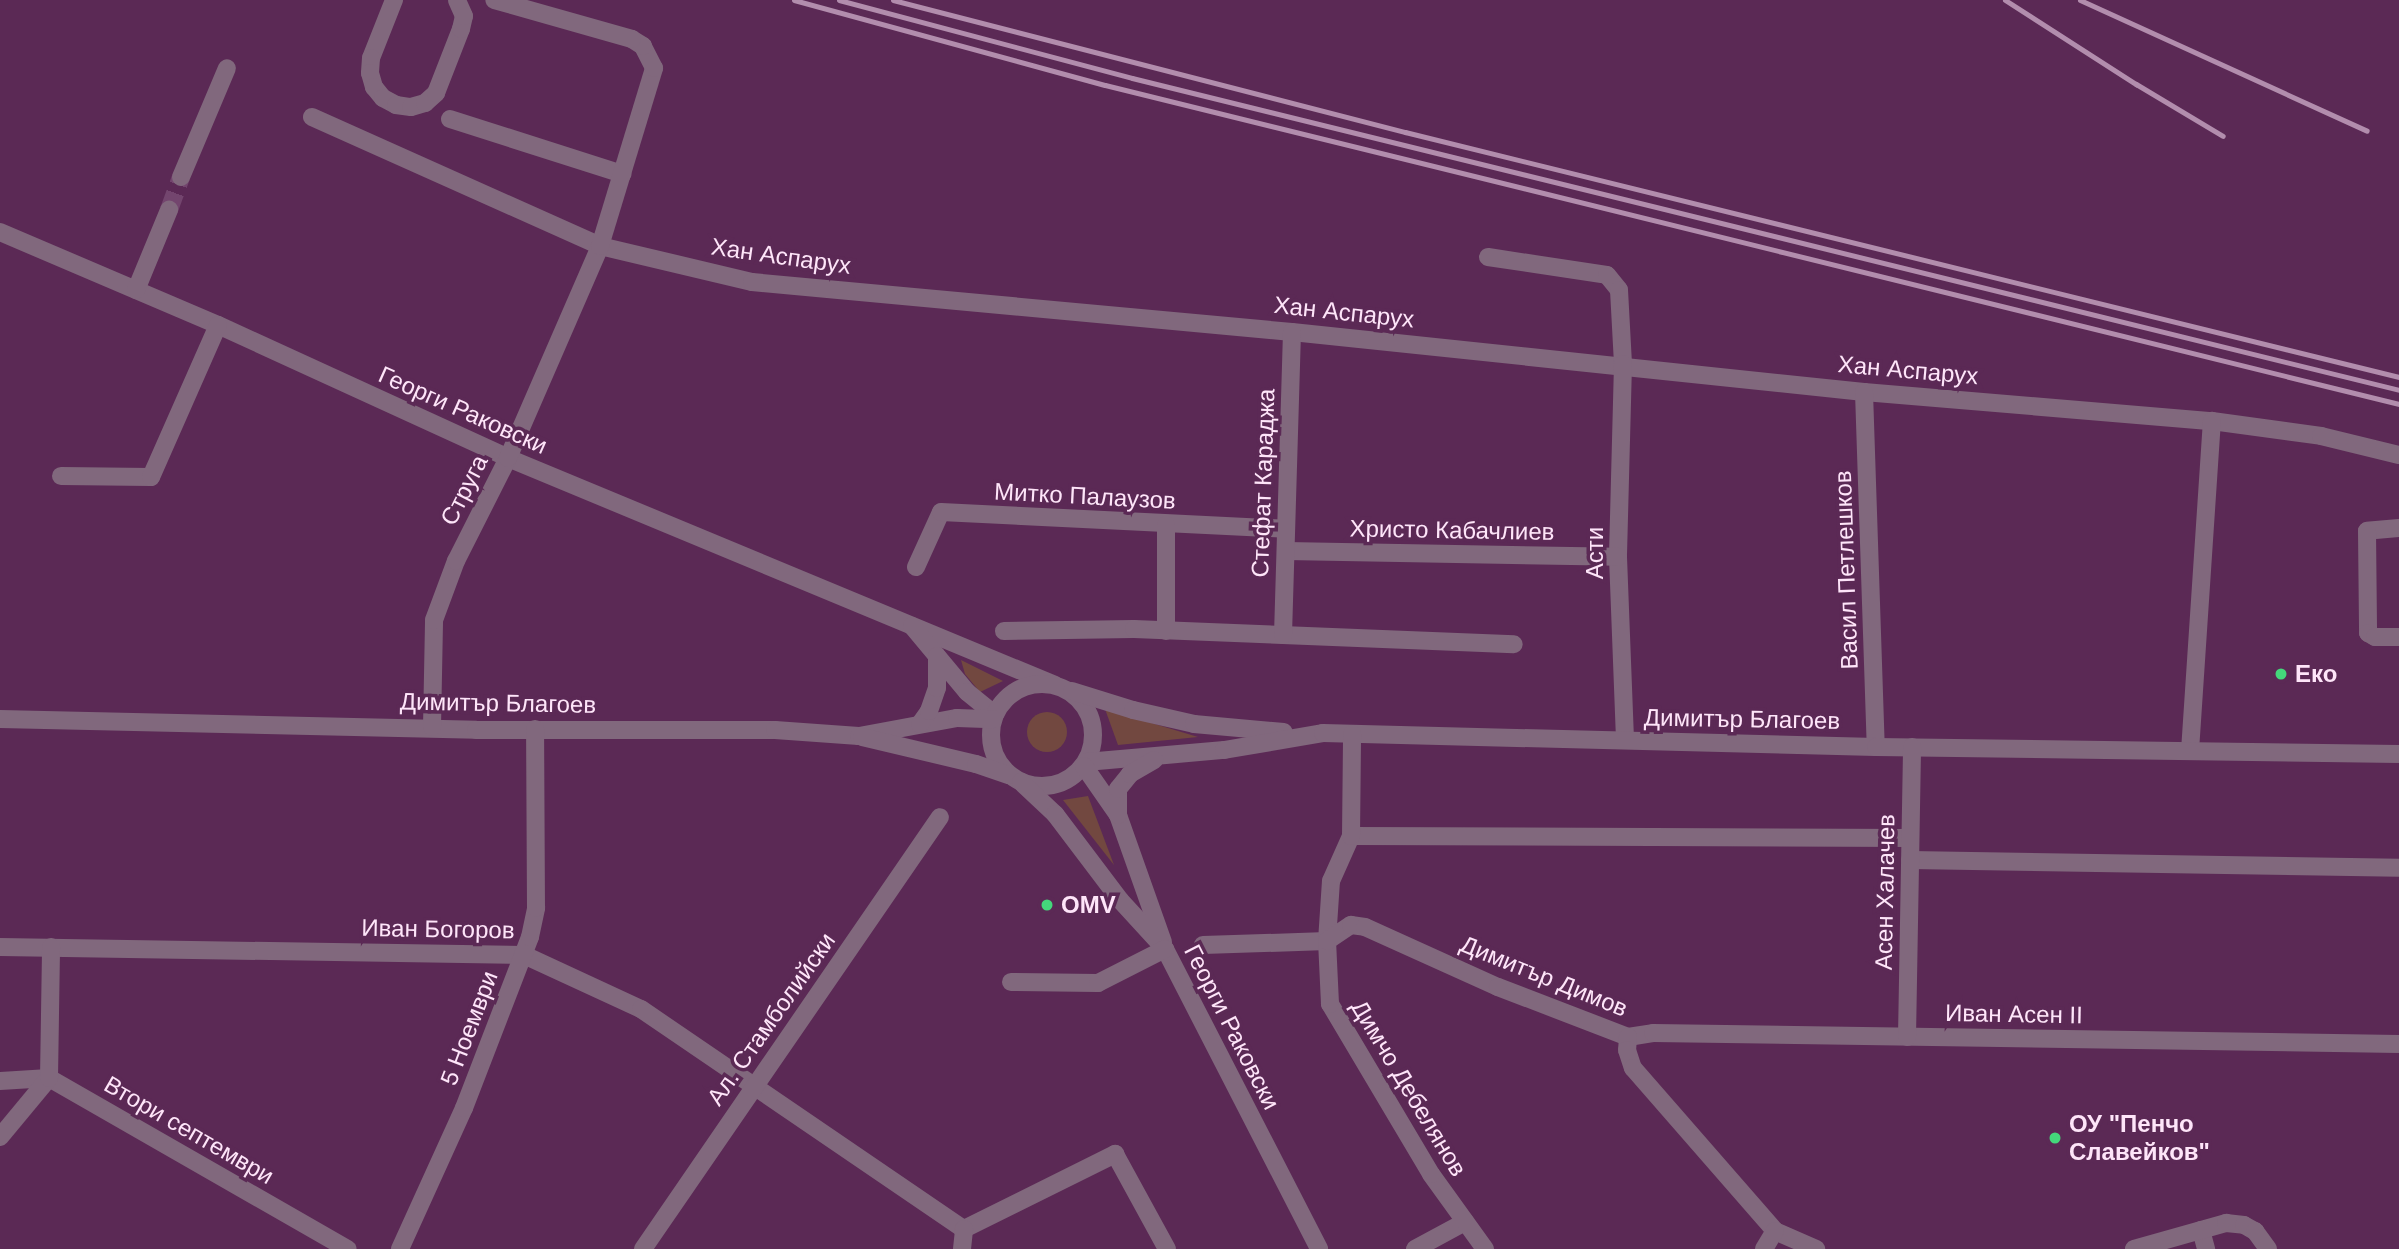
<!DOCTYPE html>
<html>
<head>
<meta charset="utf-8">
<style>
  body { margin:0 }
  #map { position:relative; width:2399px; height:1249px; overflow:hidden; background:#5b2955; font-family:Arial,sans-serif }
  div>[style] { position:absolute }
  .green>* { inset:0; background:#724840 }
  .round { border-radius:50% }
  .minor-tunnel>* { height:18px; margin-top:-9px; transform-origin:0; background:repeating-linear-gradient(90deg,#73456e 0 18px,transparent 0 27px) }
  .minor>* { height:18px; margin:-9px; padding:0 9px; transform-origin:9px; border-radius:9px; background:#81687d }
  .minor>.ring { margin:-9px; padding:0; box-sizing:content-box; background:none; border:18px solid #81687d; border-radius:50% }
  .rail>* { height:5px; margin:-2.5px; padding:0 2.5px; transform-origin:2.5px; border-radius:2.5px; background:#b28dad }
  .dots>* { width:19px; height:19px; translate:-50% -50%; box-sizing:border-box; border:4px solid #5b2955; border-radius:50% }
  span { translate:-50% -50%; white-space:nowrap; text-align:center; line-height:1.15; -webkit-text-stroke:7px #5b2955; paint-order:stroke }
  .street-label { font-size:24px; color:#fee5f9 }
  .poi-label { font-size:24px; color:#fee5f9; font-weight:700 }
  .left { translate:0 -50%; text-align:left }
</style>
</head>
<body>
<div id="map">
  <div class="green">
    <div style="clip-path:polygon(961px 660px,1003px 681px,980px 692px,965px 674px)"></div>
    <div style="clip-path:polygon(1105px 709px,1198px 737px,1118px 745px)"></div>
    <div class="round" style="left:1027px;top:712px;width:40px;height:40px"></div>
    <div style="clip-path:polygon(1088px 796px,1114px 865px,1063px 800px)"></div>
  </div>
  <div class="minor-tunnel">
    <div style="left:169px;top:210px;width:35px;rotate:-70deg"></div>
  </div>
  <div class="minor">
    <div style="left:394px;top:0;width:62px;rotate:111.6deg"></div>
    <div style="left:371px;top:58px;width:15px;rotate:94deg"></div>
    <div style="left:370px;top:73px;width:15px;rotate:74deg"></div>
    <div style="left:374px;top:87px;width:14px;rotate:51deg"></div>
    <div style="left:383px;top:98px;width:15px;rotate:28deg"></div>
    <div style="left:396px;top:105px;width:15px;rotate:8deg"></div>
    <div style="left:411px;top:107px;width:15px;rotate:-16deg"></div>
    <div style="left:425px;top:103px;width:15px;rotate:-42deg"></div>
    <div style="left:436px;top:93px;width:69px;rotate:-68.7deg"></div>
    <div style="left:461px;top:29px;width:13px;rotate:-77deg"></div>
    <div style="left:464px;top:16px;width:17px;rotate:-114deg"></div>
    <div style="left:312px;top:117px;width:316px;rotate:24.1deg"></div>
    <div style="left:600px;top:246px;width:156px;rotate:13.3deg"></div>
    <div style="left:752px;top:282px;width:542px;rotate:5.29deg"></div>
    <div style="left:1292px;top:332px;width:575px;rotate:5.99deg"></div>
    <div style="left:1864px;top:392px;width:349px;rotate:4.8deg"></div>
    <div style="left:2212px;top:421px;width:110px;rotate:7.8deg"></div>
    <div style="left:2321px;top:436px;width:80px;rotate:13.7deg"></div>
    <div style="left:450px;top:119px;width:181px;rotate:17.7deg"></div>
    <div style="left:181px;top:177px;width:118px;rotate:-67.1deg"></div>
    <div style="left:0;top:232px;width:237px;rotate:23.1deg"></div>
    <div style="left:218px;top:325px;width:319px;rotate:24.6deg"></div>
    <div style="left:508px;top:458px;width:592px;rotate:22.54deg"></div>
    <div style="left:1488px;top:257px;width:120px;rotate:8.6deg"></div>
    <div style="left:1607px;top:275px;width:19px;rotate:51deg"></div>
    <div style="left:1619px;top:290px;width:74px;rotate:86.9deg"></div>
    <div style="left:1623px;top:364px;width:193px;rotate:91.5deg"></div>
    <div style="left:1618px;top:557px;width:183px;rotate:87.8deg"></div>
    <div style="left:136px;top:290px;width:87px;rotate:-67.6deg"></div>
    <div style="left:1864px;top:392px;width:355px;rotate:88.1deg"></div>
    <div style="left:61px;top:476px;width:90px;rotate:0.6deg"></div>
    <div style="left:151px;top:477px;width:166px;rotate:-66.2deg"></div>
    <div style="left:2399px;top:528px;width:32px;rotate:175deg"></div>
    <div style="left:2367px;top:531px;width:102px;rotate:89.4deg"></div>
    <div style="left:2368px;top:633px;width:8px;rotate:30deg"></div>
    <div style="left:2375px;top:637px;width:24px"></div>
    <div style="left:1286px;top:551px;width:332px;rotate:1deg"></div>
    <div style="left:916px;top:567px;width:60px;rotate:-65.6deg"></div>
    <div style="left:941px;top:512px;width:345px;rotate:2.8deg"></div>
    <div style="left:912px;top:626px;width:86px;rotate:50.2deg"></div>
    <div style="left:967px;top:692px;width:36px;rotate:39deg"></div>
    <div style="left:1004px;top:631px;width:130px;rotate:-0.9deg"></div>
    <div style="left:1134px;top:629px;width:380px;rotate:2.3deg"></div>
    <div style="left:1166px;top:631px;width:106px;rotate:-90deg"></div>
    <div style="left:1283px;top:635px;width:303px;rotate:-88.3deg"></div>
    <div class="ring" style="left:991px;top:684px;width:84px;height:84px"></div>
    <div style="left:1072px;top:691px;width:64px;rotate:17.3deg"></div>
    <div style="left:1133px;top:710px;width:63px;rotate:12.9deg"></div>
    <div style="left:1194px;top:724px;width:90px;rotate:5.1deg"></div>
    <div style="left:0;top:719px;width:476px;rotate:1.3deg"></div>
    <div style="left:476px;top:730px;width:299px"></div>
    <div style="left:775px;top:730px;width:84px;rotate:4.1deg"></div>
    <div style="left:859px;top:736px;width:100px;rotate:-10.4deg"></div>
    <div style="left:957px;top:718px;width:36px;rotate:2deg"></div>
    <div style="left:920px;top:724px;width:16px;rotate:-55deg"></div>
    <div style="left:929px;top:711px;width:24px;rotate:-71deg"></div>
    <div style="left:937px;top:688px;width:32px;rotate:-90deg"></div>
    <div style="left:432px;top:727px;width:107px;rotate:-88.9deg"></div>
    <div style="left:434px;top:620px;width:63px;rotate:-69.6deg"></div>
    <div style="left:456px;top:561px;width:115px;rotate:-63.2deg"></div>
    <div style="left:508px;top:458px;width:231px;rotate:-66.5deg"></div>
    <div style="left:600px;top:246px;width:186px;rotate:-73.1deg"></div>
    <div style="left:654px;top:68px;width:25px;rotate:-117deg"></div>
    <div style="left:643px;top:46px;width:13px;rotate:-148deg"></div>
    <div style="left:632px;top:39px;width:143px;rotate:-164.2deg"></div>
    <div style="left:862px;top:737px;width:117px;rotate:13.3deg"></div>
    <div style="left:976px;top:764px;width:34px;rotate:19deg"></div>
    <div style="left:2190px;top:751px;width:331px;rotate:-86.2deg"></div>
    <div style="left:1086px;top:762px;width:139px;rotate:-5deg"></div>
    <div style="left:1224px;top:750px;width:100px;rotate:-9.7deg"></div>
    <div style="left:1323px;top:733px;width:553px;rotate:1.45deg"></div>
    <div style="left:1876px;top:747px;width:523px;rotate:0.77deg"></div>
    <div style="left:1084px;top:766px;width:60px;rotate:55.2deg"></div>
    <div style="left:1118px;top:815px;width:135px;rotate:70.5deg"></div>
    <div style="left:1021px;top:782px;width:47px;rotate:43.3deg"></div>
    <div style="left:1055px;top:814px;width:108px;rotate:52.9deg"></div>
    <div style="left:1120px;top:900px;width:67px;rotate:47.4deg"></div>
    <div style="left:1165px;top:949px;width:337px;rotate:62.8deg"></div>
    <div style="left:1118px;top:815px;width:26px;rotate:-90deg"></div>
    <div style="left:1118px;top:789px;width:19px;rotate:-51deg"></div>
    <div style="left:1130px;top:774px;width:28px;rotate:-30deg"></div>
    <div style="left:1351px;top:836px;width:559px;rotate:0.2deg"></div>
    <div style="left:1910px;top:860px;width:489px;rotate:0.9deg"></div>
    <div style="left:1203px;top:945px;width:124px;rotate:-1.8deg"></div>
    <div style="left:1327px;top:941px;width:60px;rotate:-86.2deg"></div>
    <div style="left:1331px;top:881px;width:49px;rotate:-66deg"></div>
    <div style="left:1351px;top:836px;width:102px;rotate:-89.4deg"></div>
    <div style="left:0;top:947px;width:524px;rotate:0.87deg"></div>
    <div style="left:524px;top:955px;width:129px;rotate:24.8deg"></div>
    <div style="left:641px;top:1009px;width:391px;rotate:34.3deg"></div>
    <div style="left:1011px;top:982px;width:87px;rotate:0.7deg"></div>
    <div style="left:1098px;top:983px;width:75px;rotate:-26.9deg"></div>
    <div style="left:1628px;top:1037px;width:25px;rotate:-9deg"></div>
    <div style="left:1653px;top:1033px;width:746px;rotate:0.84deg"></div>
    <div style="left:1907px;top:1037px;width:290px;rotate:-89deg"></div>
    <div style="left:0;top:1081px;width:49px;rotate:-3.5deg"></div>
    <div style="left:49px;top:1078px;width:344px;rotate:29.8deg"></div>
    <div style="left:0;top:1137px;width:77px;rotate:-50.3deg"></div>
    <div style="left:49px;top:1078px;width:131px;rotate:-89.1deg"></div>
    <div style="left:964px;top:1229px;width:169px;rotate:-26.4deg"></div>
    <div style="left:1115px;top:1154px;width:108px;rotate:61.3deg"></div>
    <div style="left:2201px;top:1230px;width:20px;rotate:75deg"></div>
    <div style="left:400px;top:1249px;width:155px;rotate:-65.6deg"></div>
    <div style="left:464px;top:1108px;width:183px;rotate:-68.9deg"></div>
    <div style="left:530px;top:937px;width:30px;rotate:-78deg"></div>
    <div style="left:536px;top:908px;width:179px;rotate:-90.3deg"></div>
    <div style="left:643px;top:1249px;width:524px;rotate:-55.49deg"></div>
    <div style="left:962px;top:1249px;width:20px;rotate:-84deg"></div>
    <div style="left:1415px;top:1249px;width:57px;rotate:-28.4deg"></div>
    <div style="left:1485px;top:1249px;width:92px;rotate:-125.8deg"></div>
    <div style="left:1431px;top:1174px;width:198px;rotate:-120.7deg"></div>
    <div style="left:1330px;top:1004px;width:63px;rotate:-92.7deg"></div>
    <div style="left:1327px;top:941px;width:29px;rotate:-34deg"></div>
    <div style="left:1351px;top:925px;width:14px;rotate:8deg"></div>
    <div style="left:1365px;top:927px;width:146px;rotate:24.3deg"></div>
    <div style="left:1498px;top:987px;width:139px;rotate:21deg"></div>
    <div style="left:1628px;top:1037px;width:13px;rotate:94deg"></div>
    <div style="left:1627px;top:1050px;width:19px;rotate:72deg"></div>
    <div style="left:1633px;top:1068px;width:216px;rotate:48.9deg"></div>
    <div style="left:1775px;top:1231px;width:45px;rotate:23.7deg"></div>
    <div style="left:1764px;top:1249px;width:21px;rotate:-59deg"></div>
    <div style="left:2134px;top:1249px;width:96px;rotate:-15.8deg"></div>
    <div style="left:2226px;top:1223px;width:18px;rotate:6deg"></div>
    <div style="left:2244px;top:1225px;width:13px;rotate:29deg"></div>
    <div style="left:2255px;top:1231px;width:22px;rotate:54deg"></div>
  </div>
  <div class="rail">
    <div style="left:794px;top:0;width:322px;rotate:15.3deg"></div>
    <div style="left:1105px;top:85px;width:1333px;rotate:13.85deg"></div>
    <div style="left:839px;top:0;width:303px;rotate:14.9deg"></div>
    <div style="left:1132px;top:78px;width:1305px;rotate:13.83deg"></div>
    <div style="left:893px;top:0;width:529px;rotate:14.46deg"></div>
    <div style="left:1405px;top:132px;width:1024px;rotate:13.85deg"></div>
    <div style="left:2005px;top:0;width:156px;rotate:32.7deg"></div>
    <div style="left:2136px;top:84px;width:101px;rotate:30.9deg"></div>
    <div style="left:2080px;top:0;width:315px;rotate:24.5deg"></div>
  </div>
  <div class="dots">
    <div style="left:2281px;top:674px;background:#44d77b"></div>
    <div style="left:1047px;top:905px;background:#44d77b"></div>
    <div style="left:2055px;top:1138px;background:#44d77b"></div>
  </div>
  <div class="street-label">
    <span style="left:781px;top:256px;rotate:8deg">Хан Аспарух</span>
    <span style="left:1344px;top:312px;rotate:6deg">Хан Аспарух</span>
    <span style="left:1908px;top:370px;rotate:5deg">Хан Аспарух</span>
    <span style="left:463px;top:410px;rotate:24deg">Георги Раковски</span>
    <span style="left:1263px;top:483px;rotate:-88deg">Стефат Караджа</span>
    <span style="left:464px;top:490px;rotate:-63deg">Струга</span>
    <span style="left:1085px;top:496px;rotate:3deg">Митко Палаузов</span>
    <span style="left:1452px;top:530px;rotate:1deg">Христо Кабачлиев</span>
    <span style="left:1595px;top:553px;rotate:-90deg">Асти</span>
    <span style="left:1846px;top:570px;rotate:-92deg">Васил Петлешков</span>
    <span style="left:498px;top:703px;rotate:1deg">Димитър Благоев</span>
    <span style="left:1742px;top:719px;rotate:1deg">Димитър Благоев</span>
    <span style="left:1885px;top:892px;rotate:-89deg">Асен Халачев</span>
    <span style="left:438px;top:929px;rotate:1deg">Иван Богоров</span>
    <span style="left:1544px;top:976px;rotate:22deg">Димитър Димов</span>
    <span style="left:2014px;top:1014px;rotate:1deg">Иван Асен II</span>
    <span style="left:771px;top:1019px;rotate:-55deg">Ал. Стамболийски</span>
    <span style="left:1232px;top:1027px;rotate:63deg">Георги Раковски</span>
    <span style="left:469px;top:1028px;rotate:-69deg">5 Ноември</span>
    <span style="left:1409px;top:1088px;rotate:59deg">Димчо Дебелянов</span>
    <span style="left:189px;top:1130px;rotate:30deg">Втори септември</span>
  </div>
  <div class="poi-label">
    <span class="left" style="left:2295px;top:674px">Еко</span>
    <span class="left" style="left:1061px;top:905px">OMV</span>
    <span class="left" style="left:2069px;top:1138px">ОУ "Пенчо<br>Славейков"</span>
  </div>
</div>
</body>
</html>
